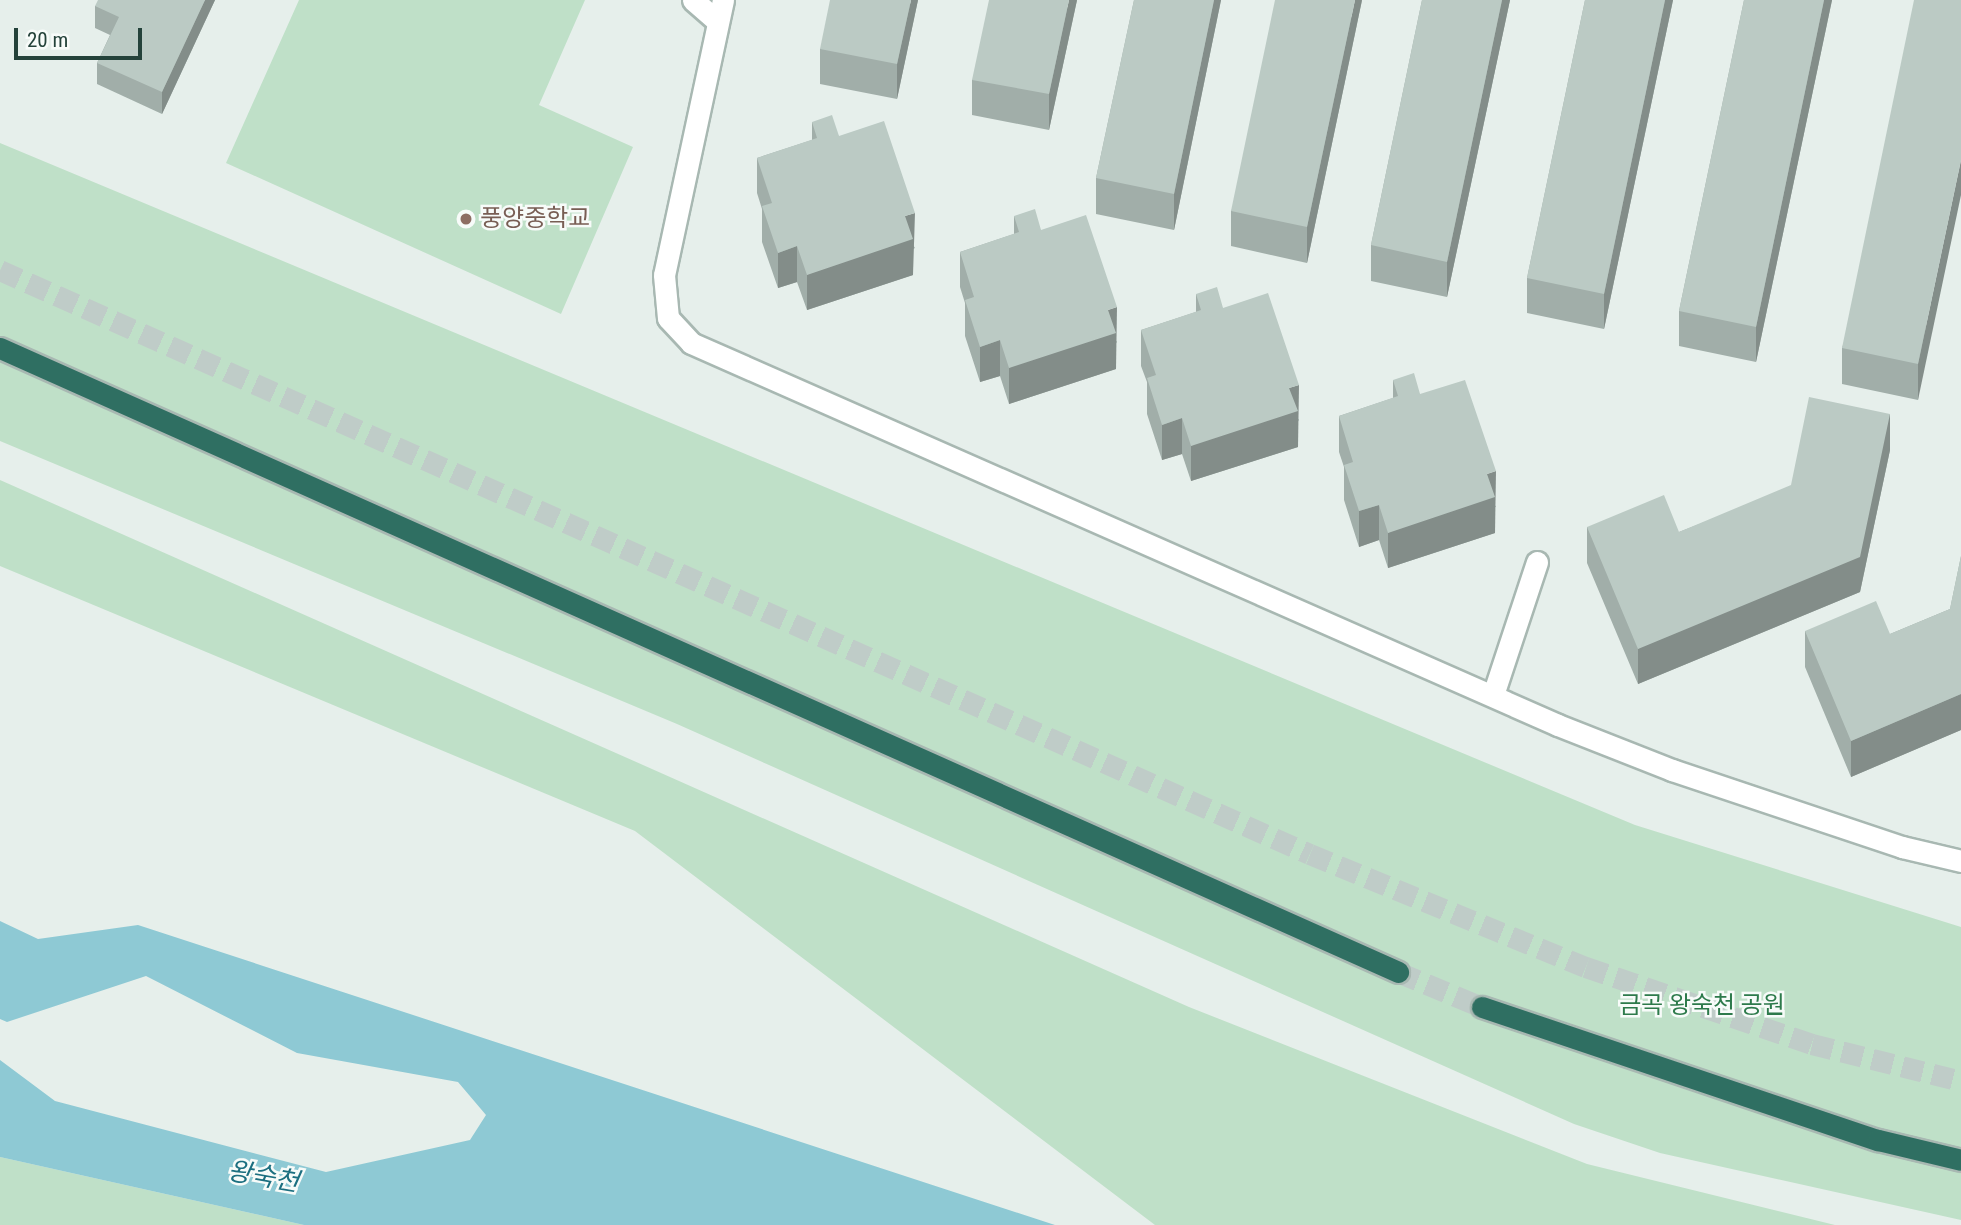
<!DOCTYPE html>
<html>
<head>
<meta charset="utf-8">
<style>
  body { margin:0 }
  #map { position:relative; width:1961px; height:1225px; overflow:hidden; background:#e6efeb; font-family:"Roboto Condensed","Noto Sans KR",sans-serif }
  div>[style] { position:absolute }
  .green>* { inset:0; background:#bfe0c8 }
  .water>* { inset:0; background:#8ec9d4 }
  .highway-tunnel>* { height:21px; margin-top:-10.5px; transform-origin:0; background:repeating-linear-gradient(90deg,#bfccc8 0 21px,transparent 0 31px) }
  .roads { filter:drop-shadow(2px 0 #a8b8b2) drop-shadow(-2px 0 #a8b8b2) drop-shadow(0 2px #a8b8b2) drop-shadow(0 -2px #a8b8b2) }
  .lane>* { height:21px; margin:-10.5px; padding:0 10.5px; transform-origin:10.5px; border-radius:10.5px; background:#fff }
  .street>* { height:21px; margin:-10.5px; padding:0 10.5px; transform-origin:10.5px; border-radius:10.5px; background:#fff }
  .highway>* { height:21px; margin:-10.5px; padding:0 10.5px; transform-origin:10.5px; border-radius:10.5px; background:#2f6f62 }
  .wall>* { inset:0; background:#a1aea9 }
  .shaded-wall>* { inset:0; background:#838d89 }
  .building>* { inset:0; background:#bbcac4 }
  .dots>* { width:19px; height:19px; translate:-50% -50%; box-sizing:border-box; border:4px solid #f7fbf9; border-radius:50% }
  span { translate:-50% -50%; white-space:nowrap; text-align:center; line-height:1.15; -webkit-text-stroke:5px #f7fbf9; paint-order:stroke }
  .education-label { font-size:24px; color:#785e54 }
  .left { translate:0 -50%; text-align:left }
  .park-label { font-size:24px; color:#2d7a4b }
  .water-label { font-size:26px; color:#1c6f80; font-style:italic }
  .scale { position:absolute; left:14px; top:28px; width:128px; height:32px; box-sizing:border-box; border:4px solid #24423a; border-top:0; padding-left:9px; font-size:21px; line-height:24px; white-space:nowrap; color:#24423a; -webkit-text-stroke:5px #f7fbf9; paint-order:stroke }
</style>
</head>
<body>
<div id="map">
  <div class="green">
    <div style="clip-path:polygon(299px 0,585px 0,539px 105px,633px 147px,561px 314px,226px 163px)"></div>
    <div style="clip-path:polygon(0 143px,1635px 825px,1961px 927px,1961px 1220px,1660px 1153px,1574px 1124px,677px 724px,0 441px)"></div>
    <div style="clip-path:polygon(0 480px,1189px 1007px,1587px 1164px,1835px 1225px,1155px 1225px,635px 831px,0 566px)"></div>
    <div style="clip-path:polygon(0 1157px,304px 1225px,0 1225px)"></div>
  </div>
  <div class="water">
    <div style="clip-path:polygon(0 921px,38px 939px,138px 925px,1055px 1225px,304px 1225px,0 1157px,0 1060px,55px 1101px,326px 1172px,470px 1140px,486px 1115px,458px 1082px,297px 1053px,146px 976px,7px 1022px,0 1019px)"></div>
  </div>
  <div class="highway-tunnel">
    <div style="left:0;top:270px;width:1434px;rotate:24.03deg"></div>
    <div style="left:1310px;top:854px;width:298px;rotate:22.3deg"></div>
    <div style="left:1586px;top:967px;width:239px;rotate:18.8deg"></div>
    <div style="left:1812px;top:1044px;width:154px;rotate:13.9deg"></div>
    <div style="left:1398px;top:972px;width:91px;rotate:22.6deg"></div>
  </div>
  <div class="roads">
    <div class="lane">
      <div style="left:693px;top:0;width:32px;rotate:41deg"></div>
      <div style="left:1493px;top:695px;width:140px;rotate:-71.7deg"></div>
    </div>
    <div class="street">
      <div style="left:723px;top:0;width:281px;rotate:102.1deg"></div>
      <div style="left:664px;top:275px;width:43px;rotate:84.7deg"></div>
      <div style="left:668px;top:318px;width:34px;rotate:47deg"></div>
      <div style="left:691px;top:343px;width:947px;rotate:23.78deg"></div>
      <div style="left:1558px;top:725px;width:123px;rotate:21.5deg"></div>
      <div style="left:1672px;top:770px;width:243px;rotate:18.5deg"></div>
      <div style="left:1902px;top:847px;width:61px;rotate:13.3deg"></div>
    </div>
    <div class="highway">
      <div style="left:0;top:348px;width:1531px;rotate:24.05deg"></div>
      <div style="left:1482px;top:1007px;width:418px;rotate:18.6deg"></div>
      <div style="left:1878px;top:1140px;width:85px;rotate:13.5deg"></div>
    </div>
  </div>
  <div class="wall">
    <div style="clip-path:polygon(215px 0,162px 114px,97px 84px,97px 63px,110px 35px,95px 28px,95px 6px)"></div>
    <div style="clip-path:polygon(918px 0,897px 99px,820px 84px,820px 49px)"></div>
    <div style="clip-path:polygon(1077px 0,1049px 130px,972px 115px,972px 80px)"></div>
    <div style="clip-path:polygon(1134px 0,1221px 0,1174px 230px,1096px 214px,1096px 178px)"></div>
    <div style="clip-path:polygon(1362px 0,1307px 263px,1231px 246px,1231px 211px)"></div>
    <div style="clip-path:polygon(1422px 0,1510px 0,1447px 297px,1371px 281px,1371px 245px)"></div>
    <div style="clip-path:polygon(1585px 0,1673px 0,1604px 329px,1527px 313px,1527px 278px)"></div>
    <div style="clip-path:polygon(1744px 0,1832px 0,1756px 362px,1679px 346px,1679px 311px)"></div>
    <div style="clip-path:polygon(1961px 0,1918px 400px,1842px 384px,1842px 348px)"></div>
    <div style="clip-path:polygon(812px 122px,839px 136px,915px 248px,913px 249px,913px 275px,807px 310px,797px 282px,778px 288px,762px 242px,762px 209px,757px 193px,757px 158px,812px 140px)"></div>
    <div style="clip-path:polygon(1014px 216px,1041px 230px,1117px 342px,1116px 343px,1116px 369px,1009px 404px,1000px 376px,980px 382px,965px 336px,965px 303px,960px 287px,960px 252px,1014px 234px)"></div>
    <div style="clip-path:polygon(1196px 294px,1223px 308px,1299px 420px,1298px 421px,1298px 447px,1191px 481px,1182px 454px,1162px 460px,1147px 414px,1147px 382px,1141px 366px,1141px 330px,1196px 312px)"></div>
    <div style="clip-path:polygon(1393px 380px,1420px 394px,1496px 507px,1495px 507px,1495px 533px,1388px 568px,1379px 540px,1359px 547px,1344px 500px,1344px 467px,1339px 452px,1339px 416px,1393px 398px)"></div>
    <div style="clip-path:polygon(1890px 450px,1860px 592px,1638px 684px,1587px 563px,1587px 527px,1679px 532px)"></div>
    <div style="clip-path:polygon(1961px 556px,1961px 730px,1851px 777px,1805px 667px,1805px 631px,1890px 634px,1950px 609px)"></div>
  </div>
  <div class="shaded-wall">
    <div style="clip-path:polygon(205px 0,215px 0,162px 114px,162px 92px)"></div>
    <div style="clip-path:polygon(911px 0,918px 0,897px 99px,897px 64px)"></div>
    <div style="clip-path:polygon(1069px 0,1077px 0,1049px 130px,1049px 94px)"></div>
    <div style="clip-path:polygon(1214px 0,1221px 0,1174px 230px,1174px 194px)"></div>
    <div style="clip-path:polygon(1355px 0,1362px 0,1307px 263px,1307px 227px)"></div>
    <div style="clip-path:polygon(1502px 0,1510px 0,1447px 297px,1447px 262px)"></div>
    <div style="clip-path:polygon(1665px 0,1673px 0,1604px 329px,1604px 294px)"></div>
    <div style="clip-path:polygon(1824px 0,1832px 0,1756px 362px,1756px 327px)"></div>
    <div style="clip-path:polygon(1961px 160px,1961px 195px,1918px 400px,1918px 364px)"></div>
    <div style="clip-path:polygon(915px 213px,913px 275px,807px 310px,807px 275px,905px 216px)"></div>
    <div style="clip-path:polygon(797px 246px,797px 282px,778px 288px,778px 253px)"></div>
    <div style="clip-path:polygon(1117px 307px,1116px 369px,1009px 404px,1009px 368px,1108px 310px)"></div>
    <div style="clip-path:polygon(1000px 340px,1000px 376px,980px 382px,980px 347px)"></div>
    <div style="clip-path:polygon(1299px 385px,1298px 447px,1191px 481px,1191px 446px,1289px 388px)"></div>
    <div style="clip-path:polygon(1890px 414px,1890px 450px,1860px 592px,1638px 684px,1638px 649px)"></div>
    <div style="clip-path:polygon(1182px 418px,1182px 454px,1162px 460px,1162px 425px)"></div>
    <div style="clip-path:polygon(1496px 471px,1495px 533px,1388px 568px,1388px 533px,1487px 474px)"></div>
    <div style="clip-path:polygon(1379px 505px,1379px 540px,1359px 547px,1359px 511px)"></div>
    <div style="clip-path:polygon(1961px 694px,1961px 730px,1851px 777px,1851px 741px)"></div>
  </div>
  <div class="building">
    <div style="clip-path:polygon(98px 0,205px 0,162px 92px,97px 63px,119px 17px,95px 6px)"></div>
    <div style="clip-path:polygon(830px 0,911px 0,897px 64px,820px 49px)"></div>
    <div style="clip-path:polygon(989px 0,1069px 0,1049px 94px,972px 80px)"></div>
    <div style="clip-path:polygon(1134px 0,1214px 0,1174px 194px,1096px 178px)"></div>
    <div style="clip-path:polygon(1275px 0,1355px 0,1307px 227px,1231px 211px)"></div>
    <div style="clip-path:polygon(1422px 0,1502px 0,1447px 262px,1371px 245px)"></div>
    <div style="clip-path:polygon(1585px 0,1665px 0,1604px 294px,1527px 278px)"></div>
    <div style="clip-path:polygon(1744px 0,1824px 0,1756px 327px,1679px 311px)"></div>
    <div style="clip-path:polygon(1914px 0,1961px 0,1961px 160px,1918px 364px,1842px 348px)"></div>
    <div style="clip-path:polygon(832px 115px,839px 136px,884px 121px,915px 213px,905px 216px,913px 239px,807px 275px,797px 246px,778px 253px,762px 206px,772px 203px,757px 158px,817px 138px,812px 122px)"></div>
    <div style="clip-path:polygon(1035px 209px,1041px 230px,1086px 215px,1117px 307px,1108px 310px,1116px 333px,1009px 368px,1000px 340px,980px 347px,965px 300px,974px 297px,960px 252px,1019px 232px,1014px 216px)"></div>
    <div style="clip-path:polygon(1217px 287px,1223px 308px,1268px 293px,1299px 385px,1289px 388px,1298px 411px,1191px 446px,1182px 418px,1162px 425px,1147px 378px,1156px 375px,1141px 330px,1201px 310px,1196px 294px)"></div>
    <div style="clip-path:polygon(1414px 373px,1420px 394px,1465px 380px,1496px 471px,1487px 474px,1495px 497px,1388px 533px,1379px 505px,1359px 511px,1344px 465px,1353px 462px,1339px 416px,1398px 396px,1393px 380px)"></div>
    <div style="clip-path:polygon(1809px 397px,1890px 414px,1860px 557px,1638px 649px,1587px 527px,1664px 495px,1679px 532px,1791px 485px)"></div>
    <div style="clip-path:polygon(1961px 556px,1961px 694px,1851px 741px,1805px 631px,1876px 601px,1890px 634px,1950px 609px)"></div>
  </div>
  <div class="dots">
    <div style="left:466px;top:219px;background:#8d6e63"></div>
  </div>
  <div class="education-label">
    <span class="left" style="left:480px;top:219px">풍양중학교</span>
  </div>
  <div class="park-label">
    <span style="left:1702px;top:1006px">금곡 왕숙천 공원</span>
  </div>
  <div class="water-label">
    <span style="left:263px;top:1177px;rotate:10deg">왕숙천</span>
  </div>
  <div class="scale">20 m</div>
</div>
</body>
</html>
